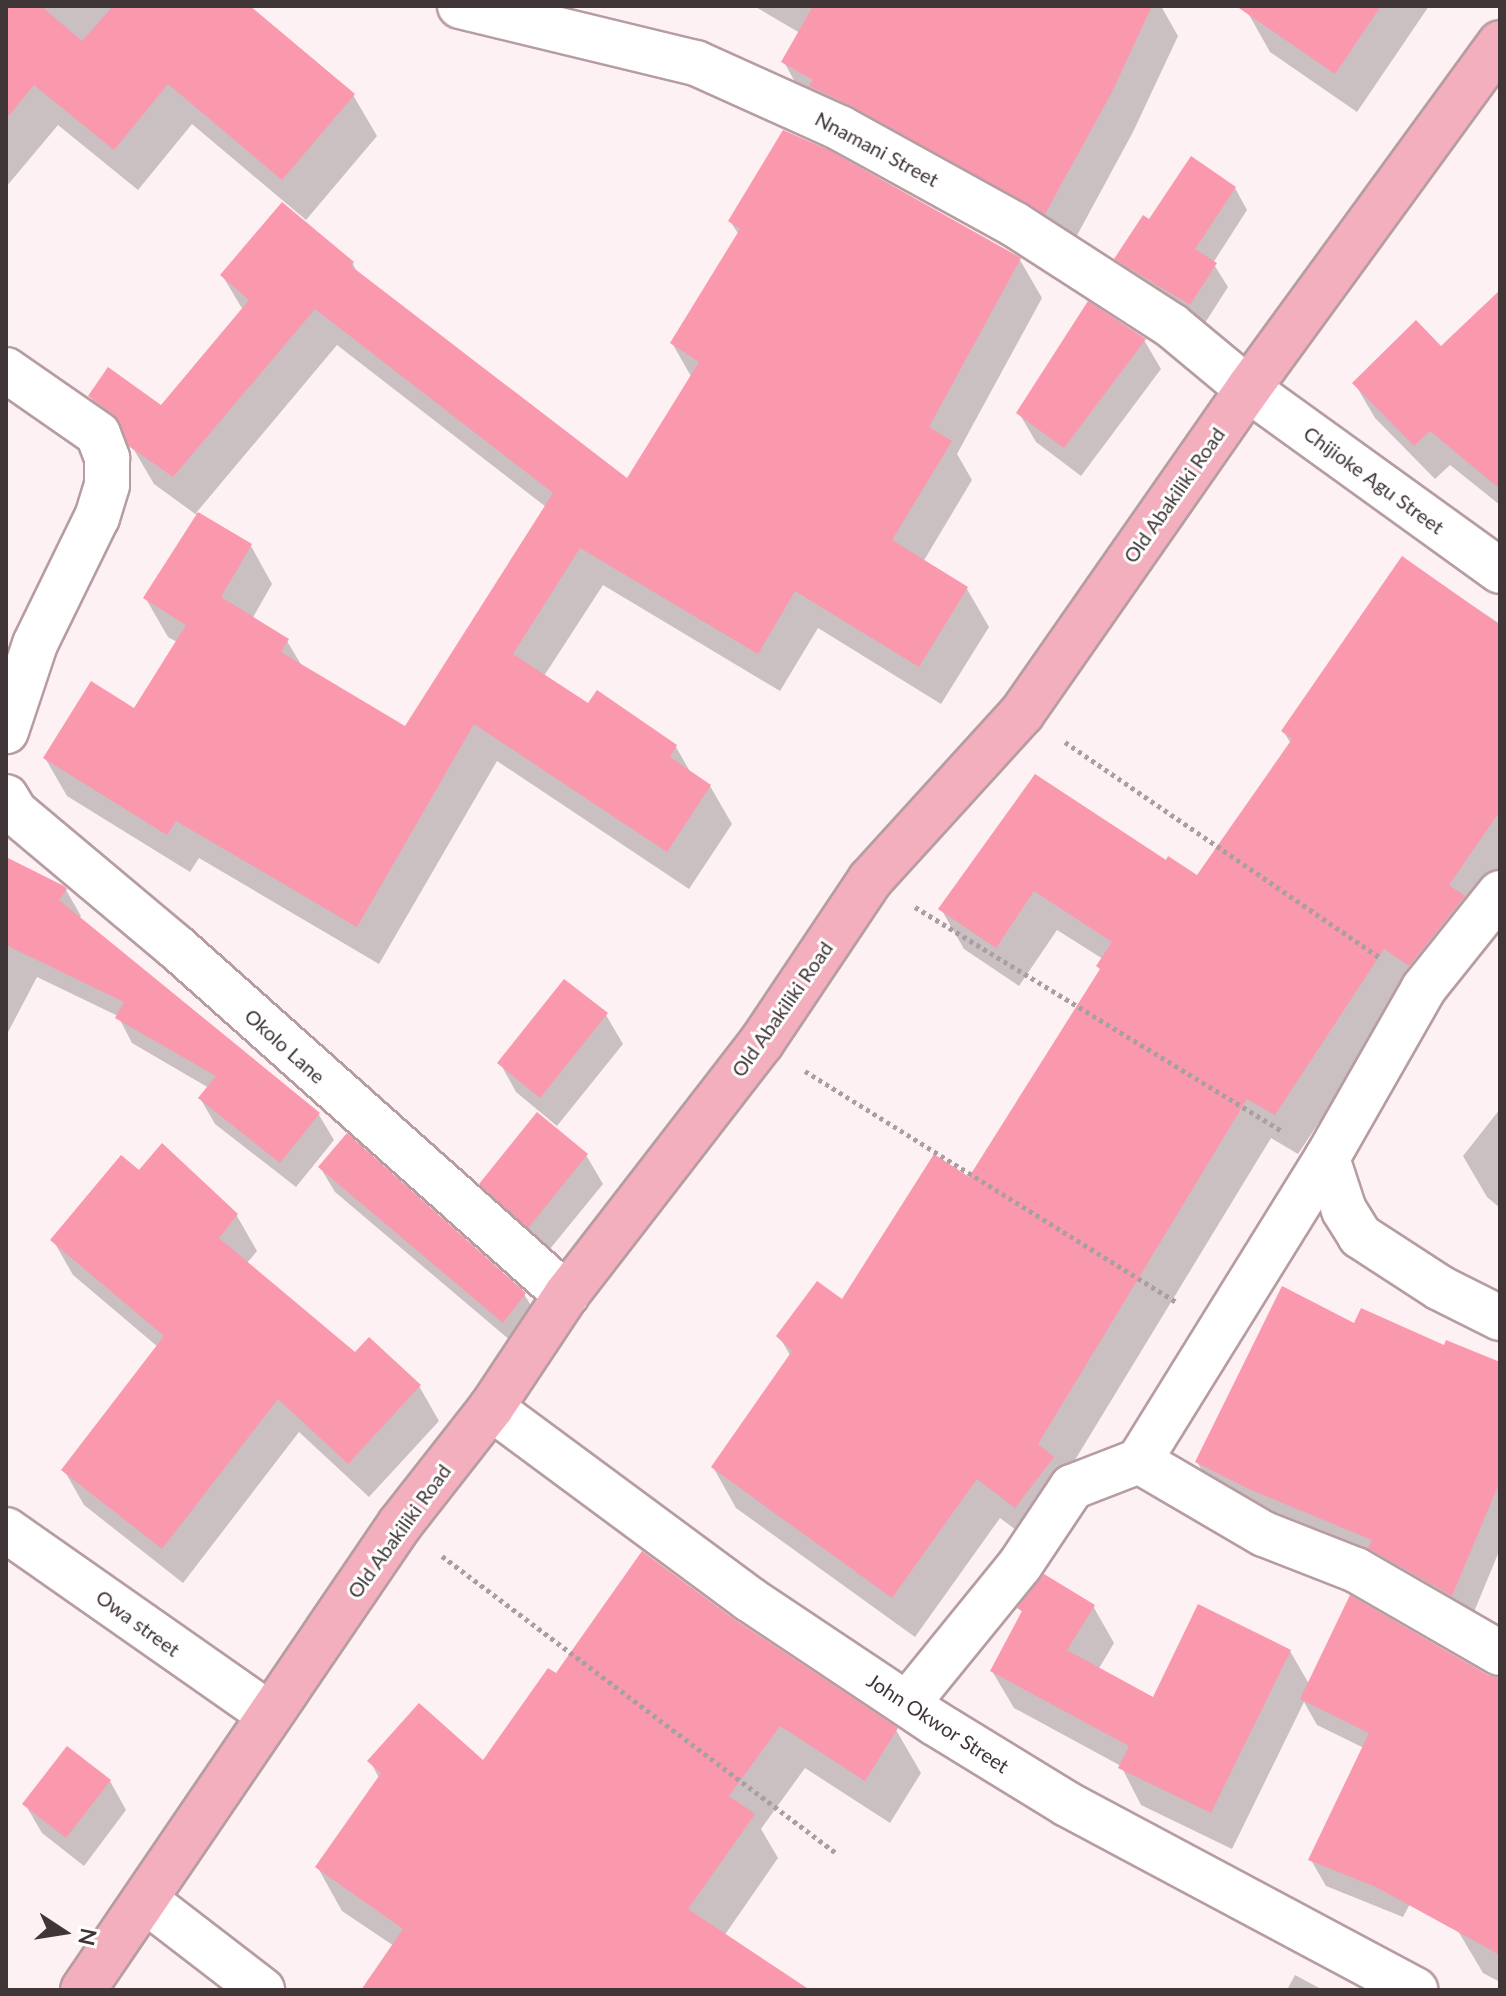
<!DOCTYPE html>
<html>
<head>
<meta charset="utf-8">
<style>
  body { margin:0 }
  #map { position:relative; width:1506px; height:1996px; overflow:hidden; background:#fdf1f3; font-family:Lato,sans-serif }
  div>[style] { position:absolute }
  .shadow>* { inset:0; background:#0003 }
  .building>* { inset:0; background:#fa98ad }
  .path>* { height:5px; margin-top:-2.5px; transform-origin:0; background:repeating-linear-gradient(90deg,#a99ea0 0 4px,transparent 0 8px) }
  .roads { filter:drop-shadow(2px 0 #b79da1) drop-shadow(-2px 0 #b79da1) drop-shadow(0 2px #b79da1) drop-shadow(0 -2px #b79da1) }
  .street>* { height:44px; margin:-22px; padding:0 22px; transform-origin:22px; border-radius:22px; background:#fff }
  .primary>* { height:44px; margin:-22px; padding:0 22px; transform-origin:22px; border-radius:22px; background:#f4afbf }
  span { translate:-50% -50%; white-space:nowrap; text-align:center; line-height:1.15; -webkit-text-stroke:6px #fff; paint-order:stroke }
  .street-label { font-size:20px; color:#403537 }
  .frame { position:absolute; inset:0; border:8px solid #403537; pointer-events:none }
  .north { position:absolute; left:24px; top:1892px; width:80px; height:80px; -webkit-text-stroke:6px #fff; paint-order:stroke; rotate:102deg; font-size:22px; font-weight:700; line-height:32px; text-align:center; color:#403537 }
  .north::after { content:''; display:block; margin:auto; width:28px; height:36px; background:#403537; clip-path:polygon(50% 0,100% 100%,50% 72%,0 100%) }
</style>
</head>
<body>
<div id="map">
  <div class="shadow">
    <div style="clip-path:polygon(6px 6px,245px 6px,353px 95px,377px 136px,306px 220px,192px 124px,138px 190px,58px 125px,6px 187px)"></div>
    <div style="clip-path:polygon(754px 6px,1161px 6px,1178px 36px,1133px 132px,1068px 252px,806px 102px,784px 62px,800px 33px)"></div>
    <div style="clip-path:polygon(1253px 6px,1429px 6px,1357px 112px,1270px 52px,1248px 13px)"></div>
    <div style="clip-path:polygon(1235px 188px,1247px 210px,1213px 263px,1228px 287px,1203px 326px,1130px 281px,1117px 259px,1150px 222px)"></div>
    <div style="clip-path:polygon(evenodd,730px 221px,1020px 260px,1042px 298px,957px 454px,972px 480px,923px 562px,967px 589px,989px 627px,941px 704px,818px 628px,780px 691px,603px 585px,544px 676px,589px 706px,598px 693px,676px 747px,692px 775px,710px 786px,732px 824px,689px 889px,497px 761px,379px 964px,199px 858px,190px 872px,67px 796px,45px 758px,135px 710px,177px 642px,168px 637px,146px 599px,198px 516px,154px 484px,134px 450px,112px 434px,90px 396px,161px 408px,243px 310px,222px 275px,353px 264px,358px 274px,627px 481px,692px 378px,672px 343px,739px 235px,730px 221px,337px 345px,546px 507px,406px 728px,303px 668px,287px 641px,252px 619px,272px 584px,251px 546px,196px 513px,337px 345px)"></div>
    <div style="clip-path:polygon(1500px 293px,1500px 505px,1450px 465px,1435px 479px,1375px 418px,1355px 384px,1441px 349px)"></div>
    <div style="clip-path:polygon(1144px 340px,1161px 369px,1081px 476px,1036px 442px,1019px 413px)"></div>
    <div style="clip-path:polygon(1403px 559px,1500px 624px,1500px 884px,1408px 988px,1298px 1154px,1271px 1138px,1064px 1478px,1039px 1547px,1000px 1518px,915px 1637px,736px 1508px,713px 1467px,791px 1357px,779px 1336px,842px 1302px,970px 1179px,1101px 971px,1103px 959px,1057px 930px,1019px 986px,964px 949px,941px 909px,1166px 862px,1198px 878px,1291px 744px,1284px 732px)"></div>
    <div style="clip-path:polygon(6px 860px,66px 890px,81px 916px,79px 918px,319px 1115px,334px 1140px,296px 1187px,215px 1124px,200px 1098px,209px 1088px,132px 1043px,118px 1016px,37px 977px,6px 1036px)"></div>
    <div style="clip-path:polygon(606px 1015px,623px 1044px,557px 1126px,516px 1092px,500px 1063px)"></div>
    <div style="clip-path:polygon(1500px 1109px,1500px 1208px,1487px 1197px,1463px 1156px)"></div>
    <div style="clip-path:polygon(162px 1146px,237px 1216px,257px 1251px,247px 1263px,355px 1355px,419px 1386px,439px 1421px,369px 1497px,299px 1432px,183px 1583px,84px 1505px,64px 1470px,158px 1347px,73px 1275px,53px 1240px,140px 1173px)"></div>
    <div style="clip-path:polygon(586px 1155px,603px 1184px,545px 1255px,498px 1213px,481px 1184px)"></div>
    <div style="clip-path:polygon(320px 1167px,524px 1294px,539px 1319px,518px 1347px,335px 1192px)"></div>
    <div style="clip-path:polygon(1355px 1326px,1500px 1365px,1500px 1549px,1469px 1624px,1214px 1491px,1197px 1462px)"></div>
    <div style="clip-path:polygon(1093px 1606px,1114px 1643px,1098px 1670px,1154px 1700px,1290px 1651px,1309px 1684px,1500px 1700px,1500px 1734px,1403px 1917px,1326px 1886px,1311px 1860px,1364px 1748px,1317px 1725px,1304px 1702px,1232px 1849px,1141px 1805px,1121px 1766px,1014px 1708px,992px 1671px,1023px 1614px,1020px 1608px)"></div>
    <div style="clip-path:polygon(733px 1621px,896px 1730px,921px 1773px,890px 1823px,805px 1768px,761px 1829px,778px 1858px,724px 1936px,802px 1990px,363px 1990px,394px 1946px,342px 1911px,318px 1868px,379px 1778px,370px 1761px,483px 1763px,556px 1676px)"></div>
    <div style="clip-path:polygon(110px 1781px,126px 1810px,84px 1866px,42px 1833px,25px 1804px)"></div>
    <div style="clip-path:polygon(1500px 1831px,1500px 1982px,1483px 1973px,1458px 1931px)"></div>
    <div style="clip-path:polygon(1295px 1975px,1323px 1990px,1287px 1990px)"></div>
  </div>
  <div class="building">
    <div style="clip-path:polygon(6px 6px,41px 6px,82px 41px,113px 6px,250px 6px,355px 94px,282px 180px,168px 84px,114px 150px,34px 85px,6px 119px)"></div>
    <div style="clip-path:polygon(813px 6px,1152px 6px,1112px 92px,1045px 214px,852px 106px,809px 86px,813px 80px,781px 62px)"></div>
    <div style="clip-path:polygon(1236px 6px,1381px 6px,1335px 74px)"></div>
    <div style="clip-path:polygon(783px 130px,829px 150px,1021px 258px,929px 427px,952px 441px,892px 540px,968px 587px,919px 667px,795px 591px,758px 654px,580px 548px,513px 654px,588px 703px,597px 690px,677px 745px,670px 757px,711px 785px,667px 852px,474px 724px,357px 927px,176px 821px,167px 835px,43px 758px,91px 681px,134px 708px,186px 625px,143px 598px,198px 512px,252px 544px,221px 597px,289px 639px,281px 652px,405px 726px,553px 493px,315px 309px,173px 477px,129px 446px,113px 414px,88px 396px,108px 367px,161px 405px,249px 300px,220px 275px,282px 202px,354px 262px,351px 266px,627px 478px,699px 362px,670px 343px,740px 229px,728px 221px)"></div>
    <div style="clip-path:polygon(1191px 156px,1236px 187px,1195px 249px,1217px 263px,1190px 305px,1114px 259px,1143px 215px,1149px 219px)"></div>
    <div style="clip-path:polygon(1500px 290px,1500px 489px,1430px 431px,1414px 446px,1352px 383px,1416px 320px,1441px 346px)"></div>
    <div style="clip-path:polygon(1088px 301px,1146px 339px,1064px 448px,1016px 413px)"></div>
    <div style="clip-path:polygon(1402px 556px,1500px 625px,1500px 811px,1449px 885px,1465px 896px,1409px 966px,1384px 949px,1275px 1115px,1247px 1099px,1038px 1444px,1054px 1457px,1015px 1508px,977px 1479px,892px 1598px,711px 1467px,792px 1351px,776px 1336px,817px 1281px,842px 1299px,934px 1154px,969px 1177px,1100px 969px,1096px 966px,1112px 942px,1034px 891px,996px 948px,938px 909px,1035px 774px,1166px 860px,1168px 856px,1197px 875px,1292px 739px,1281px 731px)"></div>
    <div style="clip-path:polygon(6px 857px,64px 886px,67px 889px,59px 900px,320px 1113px,280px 1163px,198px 1098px,216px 1076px,115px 1018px,124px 1002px,6px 945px)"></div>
    <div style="clip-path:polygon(564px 979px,608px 1013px,540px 1098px,497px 1063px)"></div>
    <div style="clip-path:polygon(537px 1112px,588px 1154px,528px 1228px,479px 1184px)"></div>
    <div style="clip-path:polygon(347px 1133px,526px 1293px,503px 1323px,318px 1167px)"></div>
    <div style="clip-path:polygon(162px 1143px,238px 1214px,219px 1238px,355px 1352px,369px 1337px,421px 1385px,348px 1464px,278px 1399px,162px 1549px,61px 1470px,164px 1336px,50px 1240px,121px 1155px,139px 1170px)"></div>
    <div style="clip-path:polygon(1282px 1286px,1354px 1323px,1361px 1308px,1444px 1345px,1446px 1340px,1500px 1362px,1500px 1481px,1452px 1596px,1368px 1548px,1372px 1540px,1251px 1490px,1195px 1462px)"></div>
    <div style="clip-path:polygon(642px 1551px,734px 1619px,898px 1728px,865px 1781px,780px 1726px,729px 1796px,755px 1814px,688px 1909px,810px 1990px,361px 1990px,403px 1929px,315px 1867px,381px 1773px,367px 1761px,419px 1703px,483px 1760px,548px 1668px,556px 1673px)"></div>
    <div style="clip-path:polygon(1044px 1574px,1095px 1605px,1067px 1650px,1153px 1697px,1198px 1604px,1291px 1650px,1211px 1813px,1118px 1768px,1129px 1746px,990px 1671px,1022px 1611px,1017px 1608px)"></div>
    <div style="clip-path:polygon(1350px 1595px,1488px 1675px,1500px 1678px,1500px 1955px,1376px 1887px,1308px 1860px,1369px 1733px,1300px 1699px)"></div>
    <div style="clip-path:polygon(67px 1746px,111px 1780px,66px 1838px,22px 1804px)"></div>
  </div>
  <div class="path">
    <div style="left:1065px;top:742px;width:382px;rotate:34.4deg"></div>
    <div style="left:915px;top:907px;width:430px;rotate:31.4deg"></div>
    <div style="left:805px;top:1071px;width:438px;rotate:31.9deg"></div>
    <div style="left:442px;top:1556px;width:493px;rotate:37deg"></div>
  </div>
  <div class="roads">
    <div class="street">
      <div style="left:460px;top:6px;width:243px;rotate:13.6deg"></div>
      <div style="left:696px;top:63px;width:158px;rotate:24.3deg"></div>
      <div style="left:840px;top:128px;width:199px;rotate:28.9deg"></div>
      <div style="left:1014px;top:224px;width:188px;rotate:32.8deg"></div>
      <div style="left:1172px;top:326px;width:99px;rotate:39.7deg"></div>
      <div style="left:1248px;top:389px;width:311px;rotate:35.8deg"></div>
      <div style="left:6px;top:370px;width:112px;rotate:34.8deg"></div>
      <div style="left:98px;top:434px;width:26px;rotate:69deg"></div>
      <div style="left:107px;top:458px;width:27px;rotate:90deg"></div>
      <div style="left:107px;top:485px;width:34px;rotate:107deg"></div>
      <div style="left:97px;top:517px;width:141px;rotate:116deg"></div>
      <div style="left:35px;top:644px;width:92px;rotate:108.4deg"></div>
      <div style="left:6px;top:797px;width:17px;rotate:59deg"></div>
      <div style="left:15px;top:812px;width:210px;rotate:40deg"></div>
      <div style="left:176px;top:947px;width:523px;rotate:41.74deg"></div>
      <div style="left:1500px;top:893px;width:122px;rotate:128.7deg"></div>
      <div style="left:1424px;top:988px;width:196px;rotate:119.7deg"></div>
      <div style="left:1327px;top:1158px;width:55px;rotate:71.9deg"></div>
      <div style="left:1344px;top:1210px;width:31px;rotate:58deg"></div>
      <div style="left:1360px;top:1236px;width:95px;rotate:33deg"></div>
      <div style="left:1440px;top:1288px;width:67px;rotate:26.6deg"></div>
      <div style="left:491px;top:1408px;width:321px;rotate:36.5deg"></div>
      <div style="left:749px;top:1599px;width:224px;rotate:33.7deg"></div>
      <div style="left:935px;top:1723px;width:155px;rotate:31.5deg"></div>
      <div style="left:1067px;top:1804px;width:395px;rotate:28.1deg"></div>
      <div style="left:1139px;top:1461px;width:145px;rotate:30.3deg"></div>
      <div style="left:1264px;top:1534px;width:99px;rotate:21.4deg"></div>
      <div style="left:1356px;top:1570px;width:166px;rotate:30deg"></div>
      <div style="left:6px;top:1530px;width:322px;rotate:35deg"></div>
      <div style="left:907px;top:1704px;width:179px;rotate:-50.9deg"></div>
      <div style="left:1020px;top:1565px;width:94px;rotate:-56.3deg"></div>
      <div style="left:1072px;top:1487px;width:72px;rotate:-21.2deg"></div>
      <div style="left:1139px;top:1461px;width:357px;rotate:-58.2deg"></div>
      <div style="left:145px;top:1900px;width:148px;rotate:37.6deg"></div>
    </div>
    <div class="primary">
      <div style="left:83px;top:1990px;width:564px;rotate:-55.77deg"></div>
      <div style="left:400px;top:1524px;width:147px;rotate:-51.9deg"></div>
      <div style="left:491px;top:1408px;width:136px;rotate:-56.4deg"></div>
      <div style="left:566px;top:1295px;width:319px;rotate:-52.3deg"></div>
      <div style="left:761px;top:1043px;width:196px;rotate:-56.2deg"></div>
      <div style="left:870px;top:880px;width:226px;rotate:-47.7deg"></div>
      <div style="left:1022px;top:713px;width:395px;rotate:-55.1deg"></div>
      <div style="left:1248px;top:389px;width:428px;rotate:-53.9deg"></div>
    </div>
  </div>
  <div class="street-label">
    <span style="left:877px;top:149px;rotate:28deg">Nnamani Street</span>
    <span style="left:1374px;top:480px;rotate:36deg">Chijioke Agu Street</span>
    <span style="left:1174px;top:495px;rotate:-55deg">Old Abakiliki Road</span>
    <span style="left:782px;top:1009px;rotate:-55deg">Old Abakiliki Road</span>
    <span style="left:285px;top:1046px;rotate:42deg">Okolo Lane</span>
    <span style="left:399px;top:1531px;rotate:-54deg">Old Abakiliki Road</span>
    <span style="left:138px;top:1623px;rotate:36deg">Owa street</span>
    <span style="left:938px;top:1723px;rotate:33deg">John Okwor Street</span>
  </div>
  <div class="frame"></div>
  <div class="north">N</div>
</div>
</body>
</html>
